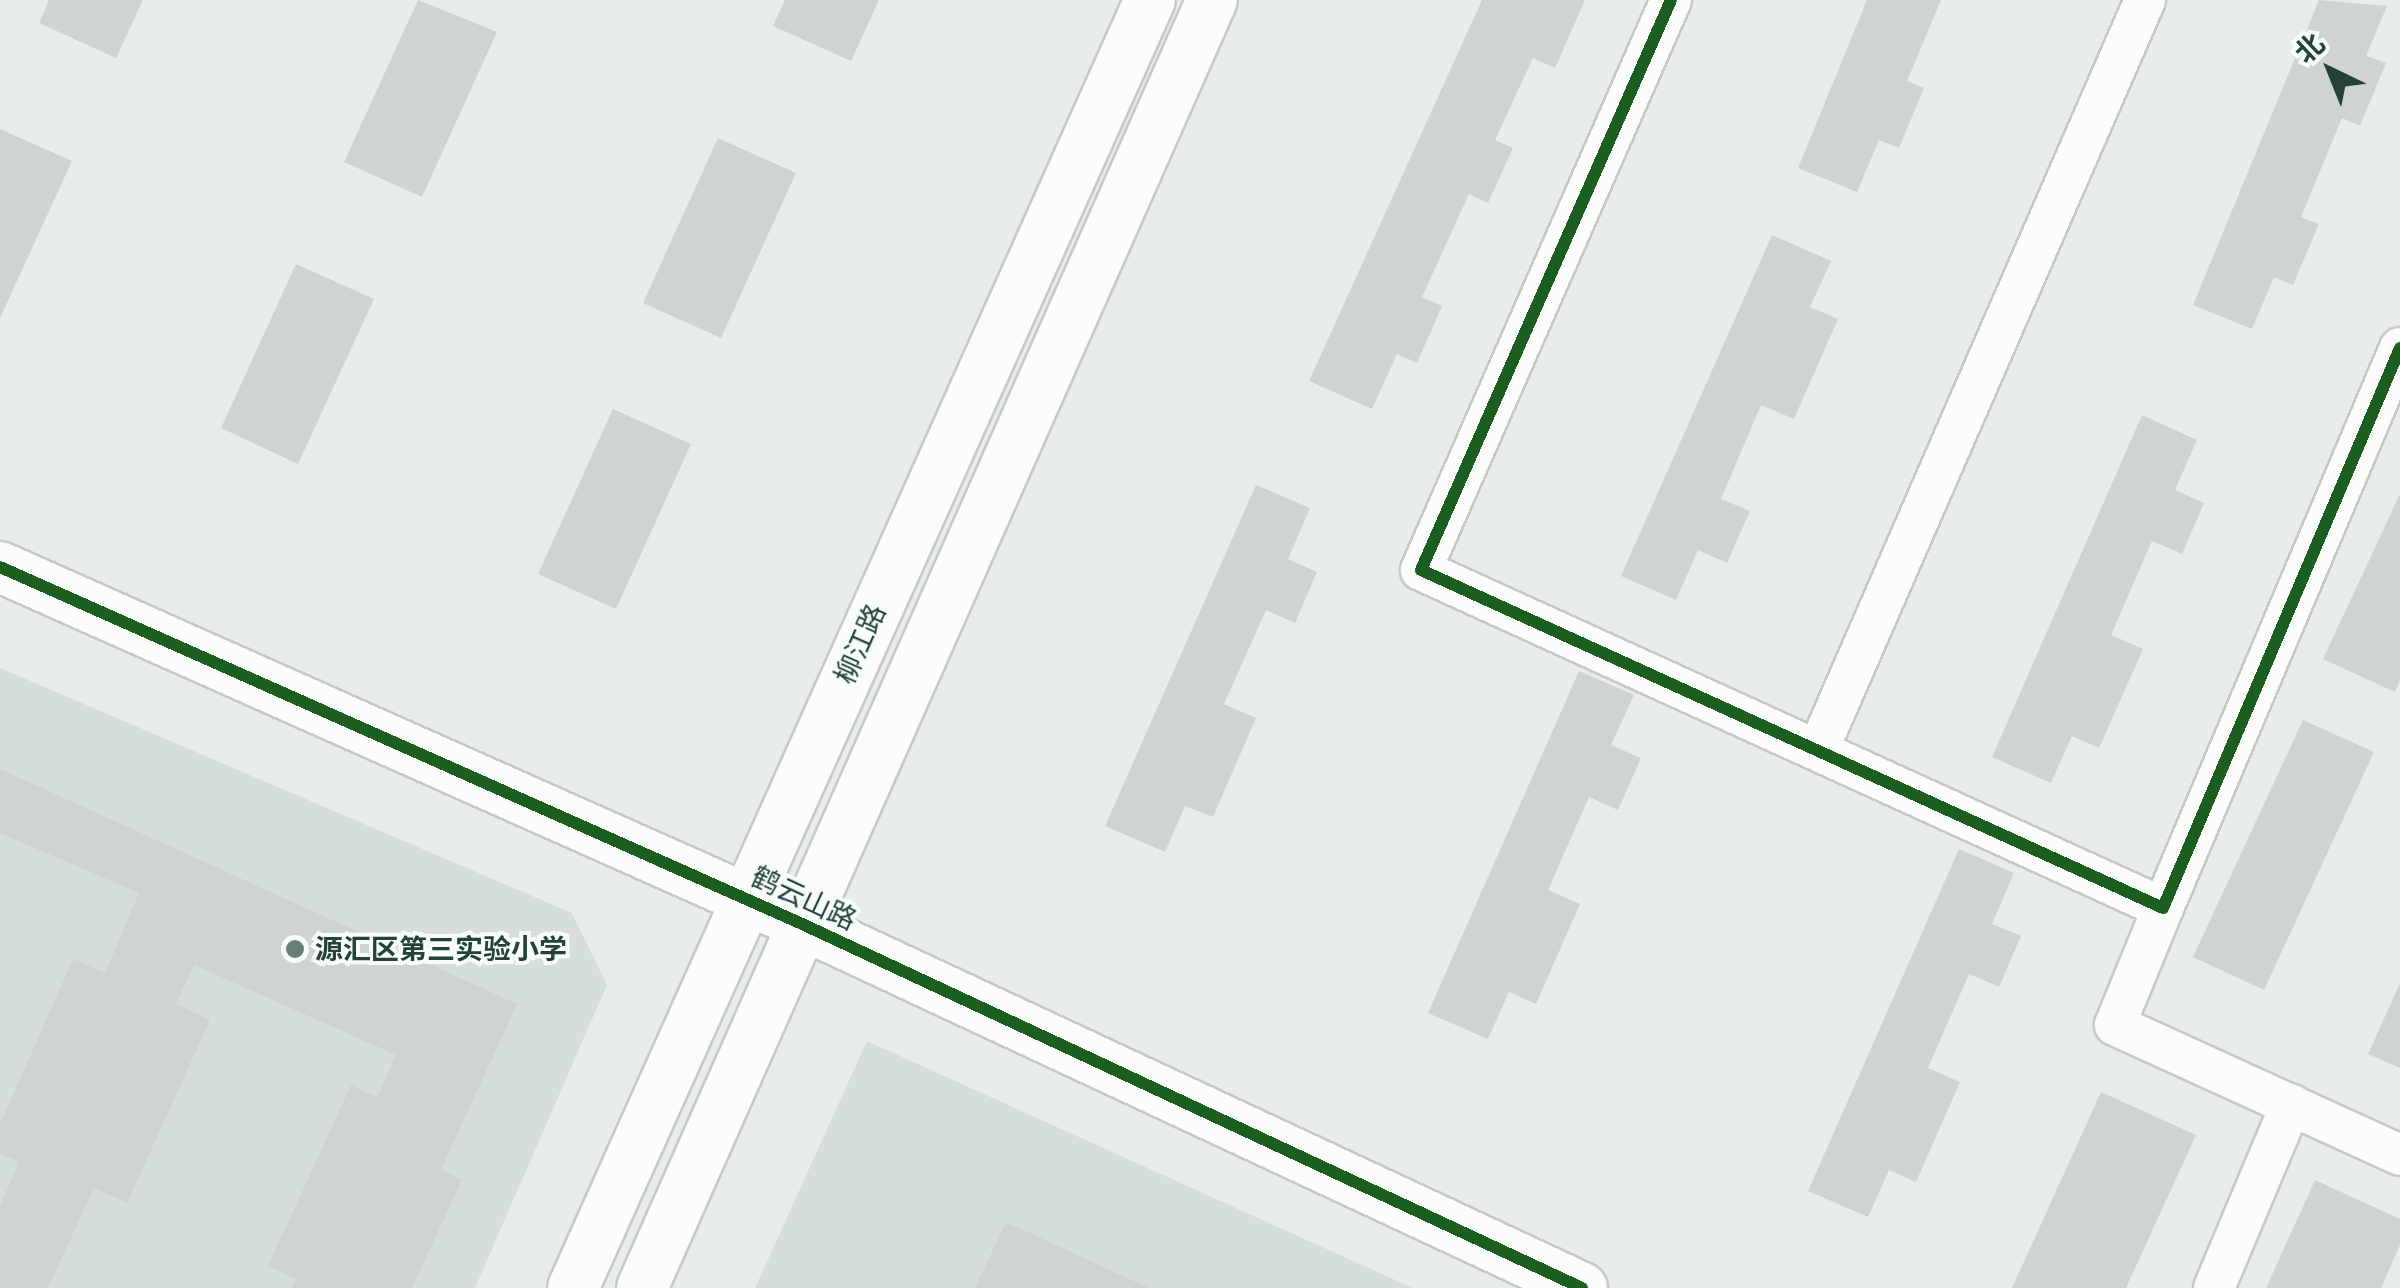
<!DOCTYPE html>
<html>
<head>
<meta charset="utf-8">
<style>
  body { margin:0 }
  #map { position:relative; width:2400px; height:1288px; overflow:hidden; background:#e8edeb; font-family:"IBM Plex Sans","Noto Sans SC",sans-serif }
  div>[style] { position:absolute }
  .built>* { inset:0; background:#d6dedb }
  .building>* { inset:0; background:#cfd4d2 }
  .roads { filter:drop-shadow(2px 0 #c5cac8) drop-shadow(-2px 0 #c5cac8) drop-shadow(0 2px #c5cac8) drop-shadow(0 -2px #c5cac8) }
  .minor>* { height:40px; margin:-20px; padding:0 20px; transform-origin:20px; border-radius:20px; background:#fcfcfc }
  .tertiary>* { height:50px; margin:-25px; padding:0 25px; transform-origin:25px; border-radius:25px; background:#fcfcfc }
  .cycleway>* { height:12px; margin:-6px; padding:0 6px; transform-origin:6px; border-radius:6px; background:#1b5e20 }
  .dots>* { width:28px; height:28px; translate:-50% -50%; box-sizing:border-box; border:5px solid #f7fbf9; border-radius:50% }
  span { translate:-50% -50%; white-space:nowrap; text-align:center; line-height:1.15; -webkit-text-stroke:8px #f7fbf9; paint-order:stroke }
  .street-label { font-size:28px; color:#24423a }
  .poi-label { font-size:28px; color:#24423a; font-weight:700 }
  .left { translate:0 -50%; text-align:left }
  .north { position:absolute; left:2280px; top:20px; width:100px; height:100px; -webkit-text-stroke:8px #f7fbf9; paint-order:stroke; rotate:317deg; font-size:28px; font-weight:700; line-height:40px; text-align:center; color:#24423a }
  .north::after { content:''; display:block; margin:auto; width:35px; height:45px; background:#24423a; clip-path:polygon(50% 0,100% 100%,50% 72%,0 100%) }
</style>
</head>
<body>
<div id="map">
  <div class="built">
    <div style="clip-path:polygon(0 668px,572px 913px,607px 985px,475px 1288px,0 1288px)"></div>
    <div style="clip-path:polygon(867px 1041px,1413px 1288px,755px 1288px)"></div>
  </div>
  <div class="building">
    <div style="clip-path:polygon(49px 0,143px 0,116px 58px,39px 23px)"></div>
    <div style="clip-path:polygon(418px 0,497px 32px,422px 197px,344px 162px)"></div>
    <div style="clip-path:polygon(785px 0,879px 0,851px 61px,773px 26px)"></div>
    <div style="clip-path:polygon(1482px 0,1585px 0,1555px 68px,1533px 58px,1495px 140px,1513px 148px,1488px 203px,1469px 194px,1422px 297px,1442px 306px,1417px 363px,1397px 354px,1372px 409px,1309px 381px)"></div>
    <div style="clip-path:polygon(1867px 0,1941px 0,1907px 81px,1924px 88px,1899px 148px,1879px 140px,1857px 192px,1798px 168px)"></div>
    <div style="clip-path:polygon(2319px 0,2387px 6px,2366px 56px,2386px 63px,2360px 126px,2342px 118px,2301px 217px,2319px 224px,2293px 285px,2274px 277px,2252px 329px,2193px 305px)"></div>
    <div style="clip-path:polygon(0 129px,72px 161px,0 318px)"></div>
    <div style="clip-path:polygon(718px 138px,796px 173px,721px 338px,643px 303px)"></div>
    <div style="clip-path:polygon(1772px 235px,1831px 261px,1810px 307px,1838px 319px,1794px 419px,1761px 405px,1721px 499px,1750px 511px,1727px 563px,1698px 550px,1676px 600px,1621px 576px)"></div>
    <div style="clip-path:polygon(296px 264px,374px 299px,298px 464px,221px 428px)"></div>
    <div style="clip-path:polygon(613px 409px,691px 444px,616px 609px,538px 574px)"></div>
    <div style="clip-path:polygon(2142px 415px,2197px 440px,2175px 490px,2204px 503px,2182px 554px,2152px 541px,2111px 635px,2143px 649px,2099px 748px,2072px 736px,2051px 783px,1992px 757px)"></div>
    <div style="clip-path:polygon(1256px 485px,1310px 508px,1288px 559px,1317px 572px,1295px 623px,1266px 610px,1224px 704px,1256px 718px,1213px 817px,1185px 806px,1165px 852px,1105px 826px)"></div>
    <div style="clip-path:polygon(2400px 494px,2400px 680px,2395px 692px,2323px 659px)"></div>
    <div style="clip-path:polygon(1579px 671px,1634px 695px,1611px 745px,1641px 758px,1618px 810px,1589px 797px,1548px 890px,1580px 904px,1536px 1004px,1509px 992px,1488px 1039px,1428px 1013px)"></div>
    <div style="clip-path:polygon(2303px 720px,2374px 752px,2264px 990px,2193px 957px)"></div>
    <div style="clip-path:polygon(0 769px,517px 1004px,441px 1170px,462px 1180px,412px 1288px,292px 1288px,296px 1279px,268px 1266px,351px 1085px,377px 1097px,396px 1055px,194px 965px,176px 1004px,210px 1020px,127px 1203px,94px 1188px,48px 1288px,0 1288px,0 1206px,19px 1162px,0 1154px,0 1124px,73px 959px,105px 973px,139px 893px,0 833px)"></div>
    <div style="clip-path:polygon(1959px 849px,2014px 873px,1992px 924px,2021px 936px,1999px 987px,1969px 974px,1928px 1068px,1960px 1082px,1916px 1182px,1889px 1170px,1868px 1217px,1808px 1191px)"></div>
    <div style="clip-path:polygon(2400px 983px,2400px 1068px,2368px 1054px)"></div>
    <div style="clip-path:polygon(2101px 1092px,2196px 1135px,2126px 1288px,2012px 1288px)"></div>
    <div style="clip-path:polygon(2315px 1180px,2400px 1219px,2400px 1245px,2381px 1288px,2266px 1288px)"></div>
    <div style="clip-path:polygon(1006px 1222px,1149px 1288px,975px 1288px)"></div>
  </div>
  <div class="roads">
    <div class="minor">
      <div style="left:1671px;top:0;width:622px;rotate:113.68deg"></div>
      <div style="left:1421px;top:570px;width:815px;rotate:24.49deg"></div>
      <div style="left:2163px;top:908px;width:608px;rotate:-67.06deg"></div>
      <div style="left:1818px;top:750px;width:818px;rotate:-66.44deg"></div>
      <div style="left:2163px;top:908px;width:126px;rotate:112.3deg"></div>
      <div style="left:2115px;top:1025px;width:313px;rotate:24.5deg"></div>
      <div style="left:2214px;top:1288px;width:199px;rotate:-67.2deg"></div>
    </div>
    <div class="tertiary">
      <div style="left:0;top:567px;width:876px;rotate:23.99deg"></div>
      <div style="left:800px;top:923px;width:863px;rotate:25.02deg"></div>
      <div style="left:573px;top:1288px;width:1411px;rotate:-65.87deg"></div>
      <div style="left:642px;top:1288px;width:1408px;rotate:-66.13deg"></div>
    </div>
  </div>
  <div class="cycleway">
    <div style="left:1671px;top:0;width:622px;rotate:113.68deg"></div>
    <div style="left:1421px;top:570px;width:815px;rotate:24.49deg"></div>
    <div style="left:2163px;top:908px;width:608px;rotate:-67.06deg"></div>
    <div style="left:0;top:567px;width:876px;rotate:23.99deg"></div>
    <div style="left:800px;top:923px;width:863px;rotate:25.02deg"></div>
  </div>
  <div class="dots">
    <div style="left:295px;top:949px;background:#697e78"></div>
  </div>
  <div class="street-label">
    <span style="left:860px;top:644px;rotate:-66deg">柳江路</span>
    <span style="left:804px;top:898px;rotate:25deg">鹤云山路</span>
  </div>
  <div class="poi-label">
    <span class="left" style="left:315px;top:949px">源汇区第三实验小学</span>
  </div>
  <div class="north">北</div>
</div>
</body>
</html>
